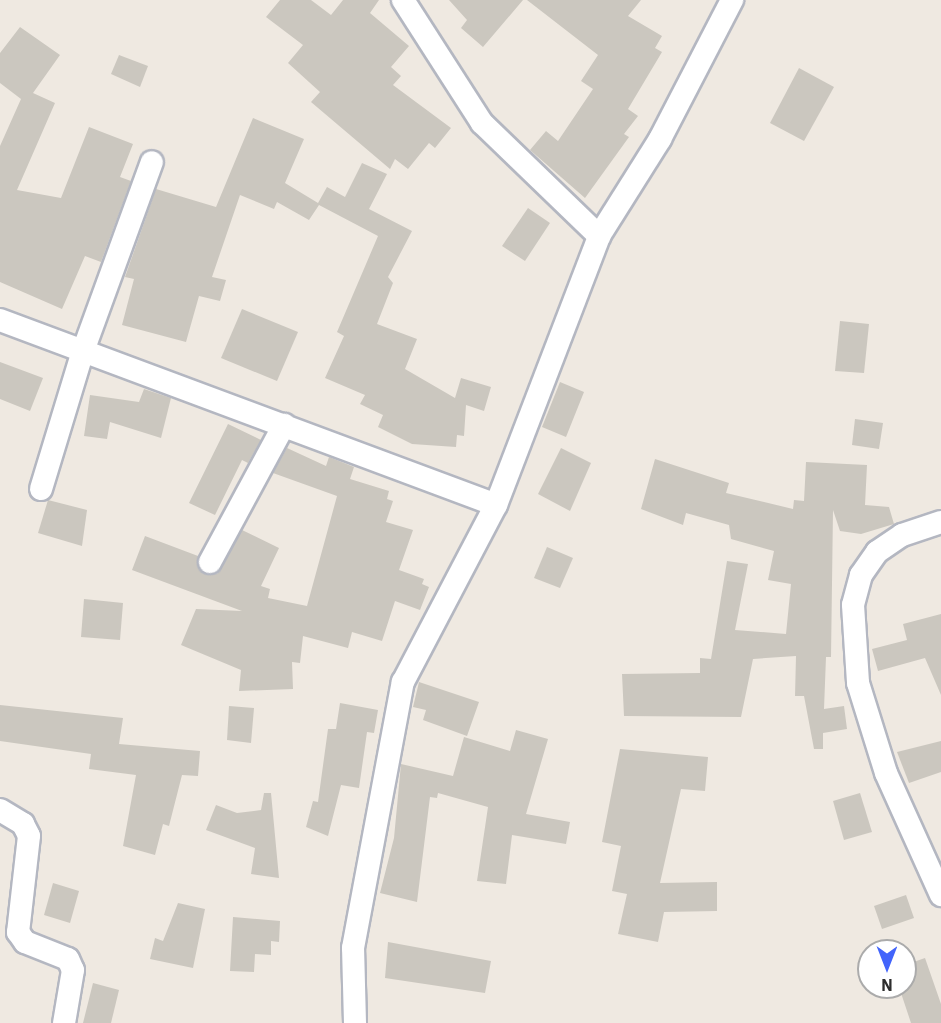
<!DOCTYPE html>
<html>
<head>
<meta charset="utf-8">
<style>
  body { margin:0 }
  #map { position:relative; width:941px; height:1023px; overflow:hidden; background:#efe9e1; font-family:"IBM Plex Sans",sans-serif }
  div>[style] { position:absolute }
  .building>* { inset:0; background:#cbc7bf }
  .roads { filter:drop-shadow(2px 0 #b4b7c1) drop-shadow(-2px 0 #b4b7c1) drop-shadow(0 2px #b4b7c1) drop-shadow(0 -2px #b4b7c1) }
  .minor>* { height:22px; margin:-11px; padding:0 11px; transform-origin:11px; border-radius:11px; background:#fff }
  span { translate:-50% -50%; white-space:nowrap; text-align:center; line-height:1.15; -webkit-text-stroke:4.5px #fff; paint-order:stroke }
  .north { position:absolute; left:857px; top:939px; width:60px; height:60px; box-sizing:border-box; background:#fff; border:2px solid #ababab; border-radius:50%; rotate:180deg; font-size:16px; font-weight:700; line-height:24px; text-align:center; color:#2e2e2e }
  .north::after { content:''; display:block; margin:auto; width:21px; height:27px; background:#4264fb; clip-path:polygon(50% 0,100% 100%,50% 72%,0 100%) }
</style>
</head>
<body>
<div id="map">
  <div class="building">
    <div style="clip-path:polygon(280px 0,311px 0,331px 15px,343px 0,379px 0,370px 13px,409px 46px,391px 67px,401px 76px,393px 85px,451px 128px,435px 148px,429px 143px,408px 169px,395px 159px,390px 169px,311px 102px,320px 92px,288px 63px,303px 45px,266px 17px)"></div>
    <div style="clip-path:polygon(449px 0,523px 0,483px 47px,461px 28px,467px 20px)"></div>
    <div style="clip-path:polygon(527px 0,641px 0,628px 16px,662px 36px,655px 48px,662px 52px,628px 109px,638px 116px,624px 134px,629px 137px,585px 198px,530px 150px,546px 131px,558px 141px,593px 89px,581px 81px,598px 55px)"></div>
    <div style="clip-path:polygon(20px 27px,60px 55px,33px 93px,55px 103px,17px 190px,61px 198px,89px 127px,133px 144px,120px 177px,131px 181px,101px 262px,85px 256px,62px 309px,0 282px,0 146px,21px 99px,0 83px,0 53px)"></div>
    <div style="clip-path:polygon(119px 55px,148px 66px,140px 87px,111px 74px)"></div>
    <div style="clip-path:polygon(799px 68px,834px 87px,804px 141px,770px 123px)"></div>
    <div style="clip-path:polygon(253px 118px,304px 139px,285px 183px,318px 203px,327px 187px,345px 197px,362px 163px,387px 174px,369px 209px,412px 231px,388px 277px,393px 283px,377px 324px,417px 339px,405px 369px,455px 398px,461px 378px,491px 387px,484px 411px,466px 405px,464px 436px,457px 435px,456px 447px,412px 444px,378px 427px,383px 415px,360px 404px,365px 395px,325px 378px,344px 336px,337px 332px,378px 236px,319px 205px,309px 220px,277px 202px,274px 209px,240px 195px,212px 277px,226px 280px,220px 301px,199px 296px,186px 342px,122px 325px,134px 279px,125px 277px,156px 189px,216px 207px)"></div>
    <div style="clip-path:polygon(528px 208px,550px 223px,525px 261px,502px 246px)"></div>
    <div style="clip-path:polygon(242px 309px,298px 332px,277px 381px,221px 358px)"></div>
    <div style="clip-path:polygon(840px 321px,869px 324px,864px 373px,835px 371px)"></div>
    <div style="clip-path:polygon(0 362px,43px 378px,30px 411px,0 399px)"></div>
    <div style="clip-path:polygon(560px 382px,584px 392px,566px 437px,542px 427px)"></div>
    <div style="clip-path:polygon(144px 389px,171px 398px,161px 438px,110px 422px,107px 439px,84px 436px,90px 395px,139px 402px)"></div>
    <div style="clip-path:polygon(855px 419px,883px 423px,879px 449px,852px 445px)"></div>
    <div style="clip-path:polygon(228px 424px,261px 440px,248px 463px,242px 460px,215px 515px,189px 503px)"></div>
    <div style="clip-path:polygon(287px 448px,326px 466px,329px 457px,354px 467px,350px 479px,389px 491px,387px 499px,393px 501px,386px 522px,413px 530px,399px 570px,424px 579px,422px 584px,429px 587px,420px 610px,395px 601px,382px 641px,352px 632px,348px 648px,303px 636px,300px 663px,292px 662px,293px 689px,239px 691px,241px 670px,181px 645px,196px 609px,242px 611px,132px 570px,145px 536px,198px 556px,203px 574px,217px 574px,242px 530px,279px 548px,261px 586px,270px 589px,268px 598px,307px 606px,337px 496px,273px 473px)"></div>
    <div style="clip-path:polygon(561px 448px,591px 463px,570px 511px,538px 494px)"></div>
    <div style="clip-path:polygon(655px 459px,729px 483px,726px 493px,793px 509px,794px 500px,804px 501px,806px 462px,867px 465px,865px 505px,889px 507px,894px 524px,861px 534px,840px 531px,833px 510px,831px 657px,826px 657px,824px 709px,844px 706px,847px 729px,823px 733px,823px 749px,814px 749px,804px 696px,795px 696px,796px 656px,753px 659px,741px 717px,624px 716px,622px 674px,700px 673px,700px 658px,711px 659px,727px 561px,748px 564px,735px 630px,786px 634px,791px 584px,768px 580px,774px 551px,731px 539px,729px 525px,686px 513px,683px 525px,641px 509px)"></div>
    <div style="clip-path:polygon(48px 500px,87px 510px,82px 546px,38px 533px)"></div>
    <div style="clip-path:polygon(547px 547px,573px 558px,560px 588px,534px 578px)"></div>
    <div style="clip-path:polygon(84px 599px,123px 603px,120px 640px,81px 637px)"></div>
    <div style="clip-path:polygon(941px 614px,941px 695px,925px 658px,878px 671px,872px 649px,907px 640px,903px 624px)"></div>
    <div style="clip-path:polygon(419px 682px,479px 702px,467px 736px,423px 720px,426px 710px,413px 707px)"></div>
    <div style="clip-path:polygon(340px 703px,378px 710px,374px 733px,367px 732px,359px 788px,341px 785px,328px 836px,306px 827px,313px 801px,318px 802px,328px 729px,336px 729px)"></div>
    <div style="clip-path:polygon(0 705px,123px 718px,119px 744px,200px 751px,198px 776px,182px 775px,169px 826px,163px 824px,155px 855px,123px 846px,136px 775px,89px 769px,91px 754px,0 741px)"></div>
    <div style="clip-path:polygon(229px 706px,254px 708px,251px 743px,227px 740px)"></div>
    <div style="clip-path:polygon(516px 730px,548px 739px,526px 814px,570px 822px,566px 844px,512px 835px,506px 884px,477px 881px,488px 807px,438px 793px,437px 798px,430px 797px,417px 902px,380px 893px,394px 838px,401px 764px,453px 776px,464px 737px,510px 751px)"></div>
    <div style="clip-path:polygon(941px 741px,941px 772px,909px 783px,897px 752px)"></div>
    <div style="clip-path:polygon(620px 749px,708px 757px,705px 791px,681px 789px,660px 883px,717px 882px,717px 911px,664px 912px,658px 942px,618px 934px,627px 894px,612px 891px,621px 846px,602px 842px)"></div>
    <div style="clip-path:polygon(264px 793px,271px 793px,279px 878px,251px 874px,255px 848px,206px 830px,216px 805px,237px 813px,261px 810px)"></div>
    <div style="clip-path:polygon(860px 793px,872px 832px,844px 840px,833px 801px)"></div>
    <div style="clip-path:polygon(53px 883px,79px 891px,70px 923px,44px 915px)"></div>
    <div style="clip-path:polygon(906px 895px,914px 918px,882px 929px,874px 906px)"></div>
    <div style="clip-path:polygon(178px 903px,205px 909px,193px 968px,150px 959px,155px 938px,163px 941px)"></div>
    <div style="clip-path:polygon(233px 917px,280px 921px,279px 942px,271px 941px,271px 955px,255px 954px,254px 972px,230px 971px)"></div>
    <div style="clip-path:polygon(388px 942px,491px 961px,485px 993px,385px 978px)"></div>
    <div style="clip-path:polygon(925px 958px,941px 1004px,941px 1023px,911px 1023px,899px 987px,905px 987px,905px 965px)"></div>
    <div style="clip-path:polygon(93px 983px,119px 990px,111px 1023px,83px 1023px)"></div>
  </div>
  <div class="roads">
    <div class="minor">
      <div style="left:403px;top:0;width:146px;rotate:57.3deg"></div>
      <div style="left:482px;top:123px;width:163px;rotate:44deg"></div>
      <div style="left:0;top:320px;width:529px;rotate:20.45deg"></div>
      <div style="left:41px;top:489px;width:141px;rotate:-73.1deg"></div>
      <div style="left:82px;top:354px;width:204px;rotate:-70deg"></div>
      <div style="left:941px;top:522px;width:41px;rotate:161.6deg"></div>
      <div style="left:902px;top:535px;width:30px;rotate:146deg"></div>
      <div style="left:877px;top:552px;width:28px;rotate:125deg"></div>
      <div style="left:861px;top:575px;width:31px;rotate:105deg"></div>
      <div style="left:853px;top:605px;width:78px;rotate:86.3deg"></div>
      <div style="left:858px;top:683px;width:94px;rotate:72.7deg"></div>
      <div style="left:886px;top:773px;width:134px;rotate:65.7deg"></div>
      <div style="left:210px;top:562px;width:156px;rotate:-61.6deg"></div>
      <div style="left:0;top:810px;width:27px;rotate:31deg"></div>
      <div style="left:23px;top:824px;width:13px;rotate:63deg"></div>
      <div style="left:29px;top:836px;width:97px;rotate:96.5deg"></div>
      <div style="left:18px;top:932px;width:12px;rotate:55deg"></div>
      <div style="left:25px;top:942px;width:46px;rotate:21.6deg"></div>
      <div style="left:68px;top:959px;width:12px;rotate:66deg"></div>
      <div style="left:73px;top:970px;width:54px;rotate:99.6deg"></div>
      <div style="left:355px;top:1023px;width:75px;rotate:-91.5deg"></div>
      <div style="left:353px;top:948px;width:271px;rotate:-79.4deg"></div>
      <div style="left:403px;top:682px;width:200px;rotate:-62.3deg"></div>
      <div style="left:496px;top:505px;width:288px;rotate:-69deg"></div>
      <div style="left:599px;top:236px;width:115px;rotate:-57.8deg"></div>
      <div style="left:660px;top:139px;width:157px;rotate:-62.6deg"></div>
    </div>
  </div>
  <div class="north">N</div>
</div>
</body>
</html>
